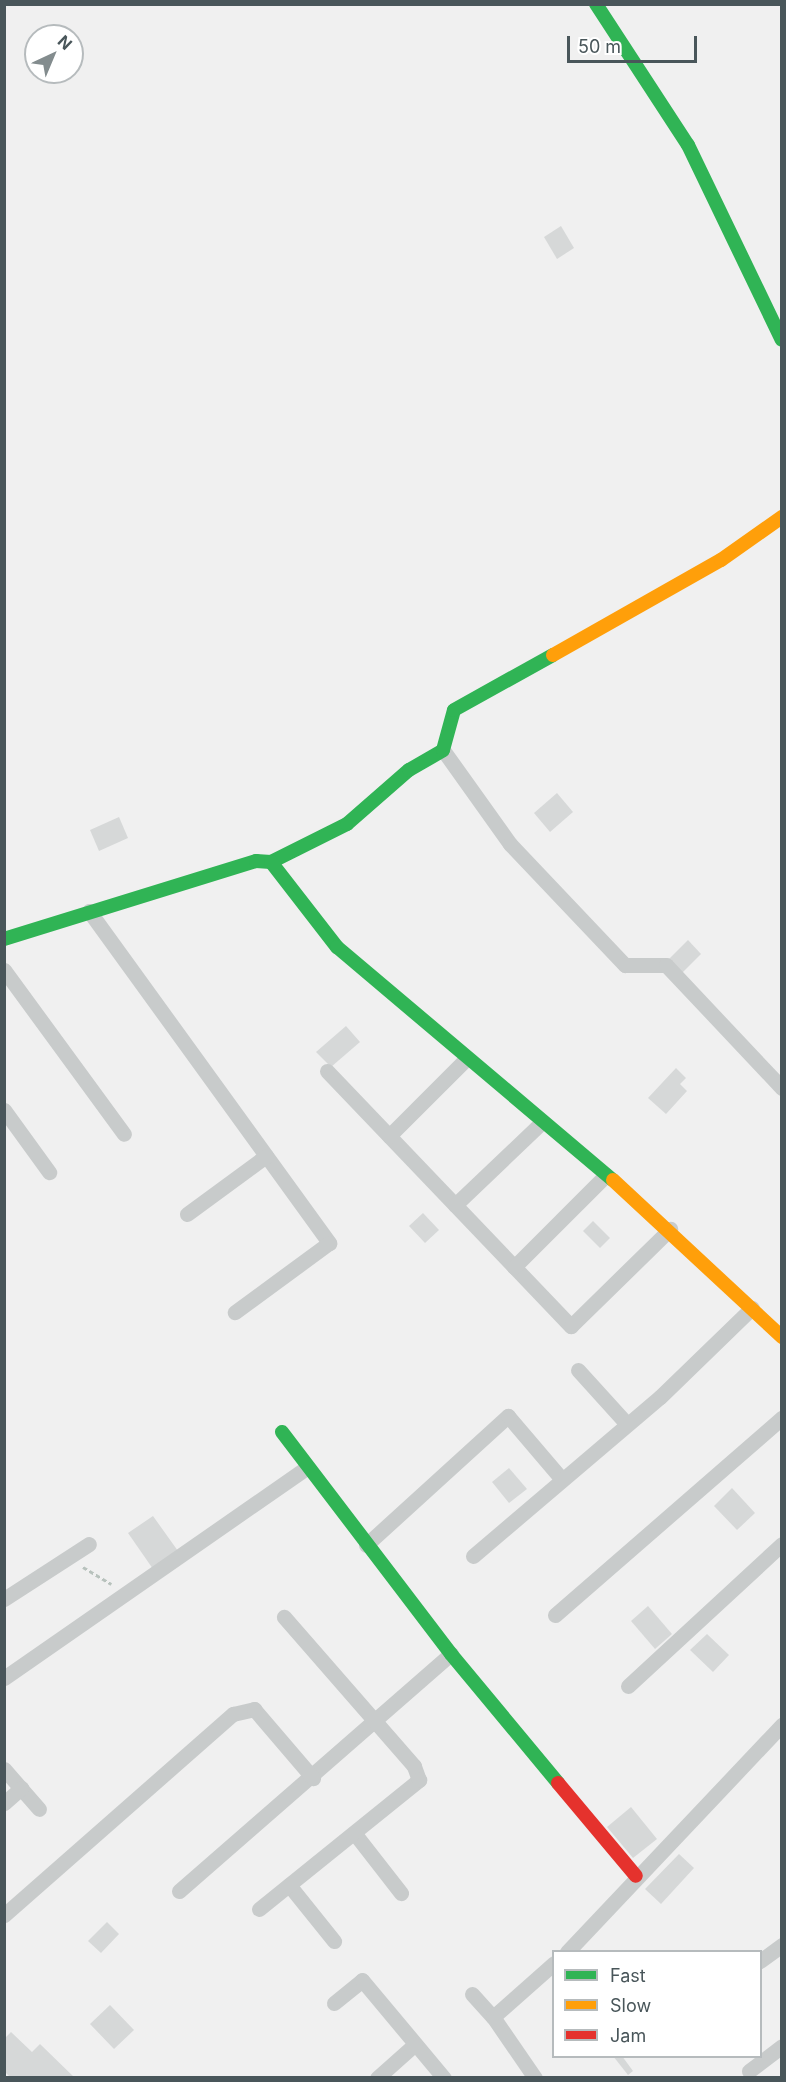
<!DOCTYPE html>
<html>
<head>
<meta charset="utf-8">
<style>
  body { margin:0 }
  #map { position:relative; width:786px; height:2082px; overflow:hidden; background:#f0f0f0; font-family:Inter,sans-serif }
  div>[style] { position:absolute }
  .building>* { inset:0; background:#d6d8d8 }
  .path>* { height:3px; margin-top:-1.5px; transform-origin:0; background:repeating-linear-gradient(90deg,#b8c2bd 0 4.5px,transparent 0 7.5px) }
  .street>* { height:15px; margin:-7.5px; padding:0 7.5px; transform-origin:7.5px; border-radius:7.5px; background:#c8cbcb }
  .fast>* { height:14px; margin:-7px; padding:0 7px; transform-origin:7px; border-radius:7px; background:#30b455 }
  .slow>* { height:14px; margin:-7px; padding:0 7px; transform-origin:7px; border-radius:7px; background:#ff9f0a }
  .jam>* { height:14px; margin:-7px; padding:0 7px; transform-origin:7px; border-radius:7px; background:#e5322d }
  span { translate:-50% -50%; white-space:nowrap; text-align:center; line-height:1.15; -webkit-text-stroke:5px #fff; paint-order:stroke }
  .frame { position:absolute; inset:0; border:6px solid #49565a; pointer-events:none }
  .legend { position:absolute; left:552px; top:1950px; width:210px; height:108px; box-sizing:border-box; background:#fff; border:2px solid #b6bbbd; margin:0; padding:8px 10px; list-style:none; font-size:18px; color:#49565a }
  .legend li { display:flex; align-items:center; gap:12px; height:30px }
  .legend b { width:30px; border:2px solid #b6bbbd }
  .north { position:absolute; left:24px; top:24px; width:60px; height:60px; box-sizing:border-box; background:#fff; border:2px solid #b6bbbd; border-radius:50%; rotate:44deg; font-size:16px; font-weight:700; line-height:24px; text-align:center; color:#49565a }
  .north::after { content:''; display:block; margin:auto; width:21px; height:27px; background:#838c8e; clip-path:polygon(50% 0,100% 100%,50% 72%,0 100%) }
  .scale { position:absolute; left:567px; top:36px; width:130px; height:27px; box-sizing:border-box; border:3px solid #49565a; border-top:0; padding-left:8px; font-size:18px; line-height:21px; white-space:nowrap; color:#49565a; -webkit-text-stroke:4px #fff; paint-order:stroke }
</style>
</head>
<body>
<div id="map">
  <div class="building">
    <div style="clip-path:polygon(561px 226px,574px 248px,557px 259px,544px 237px)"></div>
    <div style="clip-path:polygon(557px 793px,573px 812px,550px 832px,534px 813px)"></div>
    <div style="clip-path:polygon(119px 817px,128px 838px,99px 851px,90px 830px)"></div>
    <div style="clip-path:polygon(688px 940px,701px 954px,681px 974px,668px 960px)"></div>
    <div style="clip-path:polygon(346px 1026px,360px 1042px,331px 1067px,316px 1052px)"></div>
    <div style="clip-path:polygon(676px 1068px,686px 1078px,680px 1084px,687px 1091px,666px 1114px,648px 1098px)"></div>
    <div style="clip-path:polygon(423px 1213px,439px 1230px,425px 1243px,409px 1226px)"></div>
    <div style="clip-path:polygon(593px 1221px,610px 1238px,600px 1248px,583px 1231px)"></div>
    <div style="clip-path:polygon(509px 1468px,527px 1489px,509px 1503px,492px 1482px)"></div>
    <div style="clip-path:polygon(732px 1488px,755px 1513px,737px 1530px,714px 1506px)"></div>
    <div style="clip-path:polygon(153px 1516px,178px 1551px,153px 1569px,128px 1533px)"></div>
    <div style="clip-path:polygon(648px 1606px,672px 1634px,655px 1649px,631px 1621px)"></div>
    <div style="clip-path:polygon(707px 1634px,729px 1655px,713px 1672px,690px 1650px)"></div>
    <div style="clip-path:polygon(631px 1807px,657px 1839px,633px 1858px,607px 1827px)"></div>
    <div style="clip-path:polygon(679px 1854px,694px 1868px,661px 1904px,645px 1889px)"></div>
    <div style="clip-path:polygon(107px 1922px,119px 1934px,101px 1953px,88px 1941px)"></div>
    <div style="clip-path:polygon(110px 2005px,134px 2030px,114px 2049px,90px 2024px)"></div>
    <div style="clip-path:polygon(11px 2032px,32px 2052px,40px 2044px,75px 2078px,11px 2078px,4px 2071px,4px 2039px)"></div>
    <div style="clip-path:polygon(613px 2056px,622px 2056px,633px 2071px,628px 2075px)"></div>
  </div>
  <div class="path">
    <div style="left:83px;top:1567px;width:33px;rotate:31deg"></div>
  </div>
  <div class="street">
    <div style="left:443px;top:750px;width:115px;rotate:54.5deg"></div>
    <div style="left:510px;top:844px;width:167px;rotate:46.5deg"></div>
    <div style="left:625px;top:965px;width:41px"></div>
    <div style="left:666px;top:965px;width:169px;rotate:46.7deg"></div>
    <div style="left:89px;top:911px;width:410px;rotate:54.1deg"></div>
    <div style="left:329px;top:1243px;width:117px;rotate:143.7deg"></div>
    <div style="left:4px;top:970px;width:203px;rotate:53.8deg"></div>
    <div style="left:327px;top:1071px;width:353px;rotate:46.3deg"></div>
    <div style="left:571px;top:1326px;width:139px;rotate:-44.4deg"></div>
    <div style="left:4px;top:1110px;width:77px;rotate:54deg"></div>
    <div style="left:389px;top:1136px;width:107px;rotate:-45deg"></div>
    <div style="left:455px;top:1205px;width:119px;rotate:-43.6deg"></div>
    <div style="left:187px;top:1214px;width:98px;rotate:-36.3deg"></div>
    <div style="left:514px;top:1267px;width:130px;rotate:-45deg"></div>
    <div style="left:578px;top:1370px;width:72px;rotate:47.8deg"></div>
    <div style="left:366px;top:1545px;width:192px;rotate:-42.3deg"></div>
    <div style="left:508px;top:1416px;width:80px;rotate:49.6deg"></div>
    <div style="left:473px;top:1556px;width:245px;rotate:-40.4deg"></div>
    <div style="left:660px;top:1397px;width:128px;rotate:-44.1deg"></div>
    <div style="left:4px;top:1599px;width:101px;rotate:-32.9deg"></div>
    <div style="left:555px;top:1615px;width:301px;rotate:-41deg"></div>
    <div style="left:4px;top:1678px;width:368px;rotate:-34.8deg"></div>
    <div style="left:628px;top:1686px;width:209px;rotate:-42.7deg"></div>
    <div style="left:4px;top:1769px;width:53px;rotate:48.8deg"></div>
    <div style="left:4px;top:1803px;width:23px;rotate:-41deg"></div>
    <div style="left:355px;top:1834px;width:75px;rotate:52.1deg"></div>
    <div style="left:289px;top:1885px;width:72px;rotate:51.2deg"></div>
    <div style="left:179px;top:1891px;width:361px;rotate:-41.1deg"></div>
    <div style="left:259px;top:1909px;width:206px;rotate:-38.9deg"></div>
    <div style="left:419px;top:1780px;width:15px;rotate:-110deg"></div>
    <div style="left:414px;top:1766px;width:198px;rotate:-131.1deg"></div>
    <div style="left:4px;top:1915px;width:305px;rotate:-41.3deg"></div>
    <div style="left:233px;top:1714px;width:22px;rotate:-13deg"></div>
    <div style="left:254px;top:1709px;width:91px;rotate:49.5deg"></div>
    <div style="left:567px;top:1952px;width:313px;rotate:-46.6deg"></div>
    <div style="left:760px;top:1961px;width:27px;rotate:-36deg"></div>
    <div style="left:472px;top:1994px;width:31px;rotate:48deg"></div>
    <div style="left:334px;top:2003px;width:36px;rotate:-39deg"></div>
    <div style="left:362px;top:1980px;width:128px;rotate:50.1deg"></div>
    <div style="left:749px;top:2071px;width:41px;rotate:-37.1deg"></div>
    <div style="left:377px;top:2078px;width:50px;rotate:-41.7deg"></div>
    <div style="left:535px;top:2078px;width:74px;rotate:-124.5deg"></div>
    <div style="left:493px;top:2017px;width:81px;rotate:-41.5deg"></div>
  </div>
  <div class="fast">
    <div style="left:596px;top:4px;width:168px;rotate:56.9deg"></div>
    <div style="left:688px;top:145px;width:216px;rotate:64.3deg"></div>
    <div style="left:271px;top:862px;width:85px;rotate:-26.6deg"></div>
    <div style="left:347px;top:824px;width:82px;rotate:-41.1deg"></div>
    <div style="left:409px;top:770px;width:39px;rotate:-30deg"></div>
    <div style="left:443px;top:750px;width:41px;rotate:-74.6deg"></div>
    <div style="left:454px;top:710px;width:113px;rotate:-29.1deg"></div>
    <div style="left:4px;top:939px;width:264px;rotate:-17.2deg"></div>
    <div style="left:256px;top:861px;width:15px;rotate:4deg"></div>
    <div style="left:271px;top:862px;width:108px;rotate:52.2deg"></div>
    <div style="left:337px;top:947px;width:361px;rotate:40.2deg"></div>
    <div style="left:282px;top:1432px;width:279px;rotate:52.7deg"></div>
    <div style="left:451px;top:1654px;width:168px;rotate:50.3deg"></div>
  </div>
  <div class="slow">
    <div style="left:553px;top:655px;width:193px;rotate:-29.5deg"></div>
    <div style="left:721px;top:560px;width:75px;rotate:-35.2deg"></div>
    <div style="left:613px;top:1180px;width:231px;rotate:42.9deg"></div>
  </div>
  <div class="jam">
    <div style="left:558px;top:1783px;width:121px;rotate:50deg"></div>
  </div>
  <div class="frame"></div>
  <ul class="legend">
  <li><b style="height:8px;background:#30b455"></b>Fast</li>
  <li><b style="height:8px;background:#ff9f0a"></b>Slow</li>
  <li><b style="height:8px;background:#e5322d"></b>Jam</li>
  </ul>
  <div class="north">N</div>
  <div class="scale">50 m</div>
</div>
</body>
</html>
